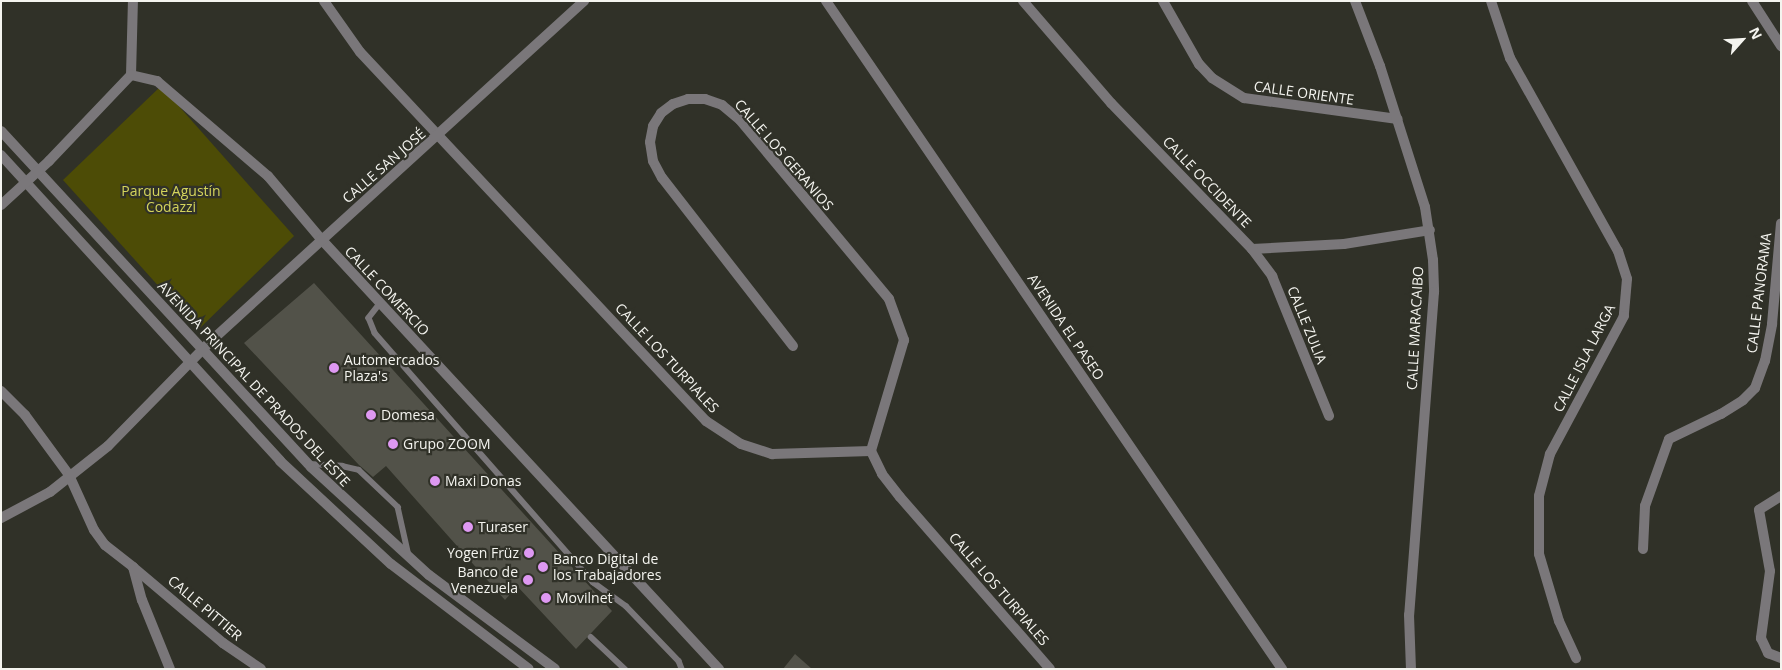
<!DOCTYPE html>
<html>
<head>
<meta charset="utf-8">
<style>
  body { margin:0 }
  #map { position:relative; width:1782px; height:670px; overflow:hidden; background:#303128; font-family:"Open Sans",sans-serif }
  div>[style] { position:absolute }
  .green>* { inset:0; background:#4d4c06 }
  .building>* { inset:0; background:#525249 }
  .lane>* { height:5.5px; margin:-2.75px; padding:0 2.75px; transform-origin:2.75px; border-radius:2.75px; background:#7a777a }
  .street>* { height:10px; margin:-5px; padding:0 5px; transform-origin:5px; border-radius:5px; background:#7a777a }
  .dots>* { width:14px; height:14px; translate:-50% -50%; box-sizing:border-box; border:2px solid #303128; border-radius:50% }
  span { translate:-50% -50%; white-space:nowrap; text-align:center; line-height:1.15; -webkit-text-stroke:4.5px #303128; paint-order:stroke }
  .street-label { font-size:14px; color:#f4f4ef }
  .park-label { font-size:14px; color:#d4d45c }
  .poi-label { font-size:14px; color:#f4f4ef }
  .left { translate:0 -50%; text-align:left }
  .right { translate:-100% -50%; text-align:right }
  .frame { position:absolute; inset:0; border:2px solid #f4f4ef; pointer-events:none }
  .north { position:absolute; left:1717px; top:15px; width:50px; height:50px; -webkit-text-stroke:4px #303128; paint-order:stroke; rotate:64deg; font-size:14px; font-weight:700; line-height:20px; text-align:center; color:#f4f4ef }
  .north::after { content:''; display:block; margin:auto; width:18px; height:22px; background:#f4f4ef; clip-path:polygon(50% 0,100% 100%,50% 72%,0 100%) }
</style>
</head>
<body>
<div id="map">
  <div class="green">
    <div style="clip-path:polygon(161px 86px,294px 236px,198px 330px,63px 180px)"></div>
  </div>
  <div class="building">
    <div style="clip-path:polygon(314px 283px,612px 611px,576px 649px,517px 586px,505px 600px,386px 466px,373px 477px,359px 465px,244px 343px)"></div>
    <div style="clip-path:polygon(795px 654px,812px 669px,783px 669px)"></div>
  </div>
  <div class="lane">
    <div style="left:380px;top:304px;width:18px;rotate:128deg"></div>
    <div style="left:369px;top:318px;width:16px;rotate:68deg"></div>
    <div style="left:375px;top:333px;width:331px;rotate:48.8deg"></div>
    <div style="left:593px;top:582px;width:41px;rotate:36deg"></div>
    <div style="left:626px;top:606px;width:76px;rotate:46.1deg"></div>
    <div style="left:679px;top:661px;width:9px;rotate:69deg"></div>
    <div style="left:309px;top:464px;width:33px;rotate:3deg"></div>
    <div style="left:342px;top:466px;width:17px;rotate:13deg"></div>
    <div style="left:359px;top:470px;width:54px;rotate:43.5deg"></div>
    <div style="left:398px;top:507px;width:50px;rotate:77.3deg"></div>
    <div style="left:591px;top:637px;width:47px;rotate:43.3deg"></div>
  </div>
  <div class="street">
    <div style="left:324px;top:1px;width:62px;rotate:54.8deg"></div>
    <div style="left:360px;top:52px;width:506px;rotate:46.84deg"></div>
    <div style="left:706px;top:421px;width:42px;rotate:33.3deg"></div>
    <div style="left:741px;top:444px;width:33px;rotate:18deg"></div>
    <div style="left:772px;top:454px;width:99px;rotate:-1.7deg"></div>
    <div style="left:826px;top:1px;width:809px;rotate:55.68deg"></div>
    <div style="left:1023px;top:1px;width:135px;rotate:49.2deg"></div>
    <div style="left:1111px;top:103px;width:203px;rotate:46deg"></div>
    <div style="left:1252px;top:249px;width:92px;rotate:-3.1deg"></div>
    <div style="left:1344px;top:244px;width:87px;rotate:-9.2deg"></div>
    <div style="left:1163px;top:1px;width:73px;rotate:60.3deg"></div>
    <div style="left:1199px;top:64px;width:19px;rotate:47deg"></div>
    <div style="left:1212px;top:78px;width:38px;rotate:32deg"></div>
    <div style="left:1244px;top:98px;width:155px;rotate:7.8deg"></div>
    <div style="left:1355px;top:1px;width:70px;rotate:69deg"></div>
    <div style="left:1380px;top:66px;width:148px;rotate:72.3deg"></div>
    <div style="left:1425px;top:207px;width:54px;rotate:81.4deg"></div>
    <div style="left:1433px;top:260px;width:32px;rotate:88deg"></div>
    <div style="left:1434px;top:292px;width:324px;rotate:94.4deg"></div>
    <div style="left:1409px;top:615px;width:54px;rotate:87.9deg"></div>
    <div style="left:1491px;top:1px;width:60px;rotate:71.6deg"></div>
    <div style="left:1510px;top:58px;width:221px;rotate:60.8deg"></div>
    <div style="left:1618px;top:251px;width:29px;rotate:72deg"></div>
    <div style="left:1627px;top:279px;width:37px;rotate:95deg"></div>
    <div style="left:1624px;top:316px;width:157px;rotate:118.2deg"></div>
    <div style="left:1550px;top:454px;width:43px;rotate:104.7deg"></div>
    <div style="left:1539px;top:496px;width:58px;rotate:90deg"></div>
    <div style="left:1539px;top:554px;width:70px;rotate:73.4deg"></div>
    <div style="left:1559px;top:621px;width:41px;rotate:65.3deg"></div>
    <div style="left:1752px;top:1px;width:54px;rotate:57.2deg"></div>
    <div style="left:131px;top:75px;width:74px;rotate:-88.5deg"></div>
    <div style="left:1px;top:131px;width:457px;rotate:47.3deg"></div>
    <div style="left:311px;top:467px;width:160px;rotate:42.5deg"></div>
    <div style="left:429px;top:575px;width:157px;rotate:36.7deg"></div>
    <div style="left:1px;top:155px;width:414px;rotate:47.6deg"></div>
    <div style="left:280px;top:461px;width:151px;rotate:42.9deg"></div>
    <div style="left:391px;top:564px;width:173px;rotate:37.3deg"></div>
    <div style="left:1px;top:205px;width:65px;rotate:-42.5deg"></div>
    <div style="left:49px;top:161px;width:119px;rotate:-46.4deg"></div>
    <div style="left:131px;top:75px;width:27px;rotate:13deg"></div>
    <div style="left:157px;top:81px;width:146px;rotate:40.6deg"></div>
    <div style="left:268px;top:176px;width:82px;rotate:49.9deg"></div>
    <div style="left:321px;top:239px;width:586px;rotate:47.21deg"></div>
    <div style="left:1252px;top:249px;width:34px;rotate:53deg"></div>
    <div style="left:1272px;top:276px;width:151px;rotate:67.8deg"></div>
    <div style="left:793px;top:346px;width:213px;rotate:-127.9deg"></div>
    <div style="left:662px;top:178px;width:19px;rotate:-118deg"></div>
    <div style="left:653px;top:161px;width:19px;rotate:-99deg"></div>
    <div style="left:650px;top:142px;width:16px;rotate:-79deg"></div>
    <div style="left:653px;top:126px;width:15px;rotate:-58deg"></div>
    <div style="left:661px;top:113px;width:15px;rotate:-37deg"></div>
    <div style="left:673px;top:104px;width:16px;rotate:-18deg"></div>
    <div style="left:688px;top:99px;width:17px"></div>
    <div style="left:705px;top:99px;width:18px;rotate:19deg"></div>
    <div style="left:722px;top:105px;width:23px;rotate:40deg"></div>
    <div style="left:740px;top:120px;width:233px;rotate:50.2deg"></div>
    <div style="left:889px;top:299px;width:44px;rotate:69.9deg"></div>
    <div style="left:904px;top:340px;width:116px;rotate:106.6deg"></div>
    <div style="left:1px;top:391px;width:34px;rotate:45deg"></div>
    <div style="left:25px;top:415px;width:74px;rotate:53.7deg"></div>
    <div style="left:69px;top:475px;width:60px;rotate:65.6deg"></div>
    <div style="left:94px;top:530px;width:19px;rotate:54deg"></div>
    <div style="left:105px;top:545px;width:36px;rotate:38deg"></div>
    <div style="left:133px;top:567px;width:34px;rotate:75deg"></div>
    <div style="left:142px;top:600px;width:74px;rotate:67.9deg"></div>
    <div style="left:871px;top:451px;width:25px;rotate:64deg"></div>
    <div style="left:882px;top:474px;width:29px;rotate:52deg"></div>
    <div style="left:900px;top:497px;width:228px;rotate:48.9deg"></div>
    <div style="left:1781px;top:496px;width:26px;rotate:148deg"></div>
    <div style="left:1759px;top:510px;width:62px;rotate:79.8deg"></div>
    <div style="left:1770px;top:571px;width:68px;rotate:97.7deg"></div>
    <div style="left:1761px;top:638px;width:17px;rotate:65deg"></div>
    <div style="left:1768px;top:653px;width:14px;rotate:21deg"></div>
    <div style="left:1px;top:518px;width:55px;rotate:-28deg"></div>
    <div style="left:50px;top:492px;width:74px;rotate:-38.4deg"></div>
    <div style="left:108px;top:446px;width:147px;rotate:-45.6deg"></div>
    <div style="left:211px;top:341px;width:505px;rotate:-42.35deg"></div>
    <div style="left:1643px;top:549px;width:43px;rotate:-87.3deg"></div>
    <div style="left:1645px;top:506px;width:71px;rotate:-70.3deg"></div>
    <div style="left:1669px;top:439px;width:58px;rotate:-25.7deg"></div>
    <div style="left:1721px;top:414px;width:26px;rotate:-32deg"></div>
    <div style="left:1743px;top:400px;width:17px;rotate:-45deg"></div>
    <div style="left:1755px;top:388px;width:29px;rotate:-70deg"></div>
    <div style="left:1765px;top:361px;width:38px;rotate:-79deg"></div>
    <div style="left:1772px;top:324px;width:101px;rotate:-84.9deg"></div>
    <div style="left:133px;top:567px;width:118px;rotate:40.2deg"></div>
    <div style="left:223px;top:643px;width:46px;rotate:34.4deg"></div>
  </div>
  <div class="dots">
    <div style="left:334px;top:368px;background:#de98f2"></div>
    <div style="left:371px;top:415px;background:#de98f2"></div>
    <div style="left:393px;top:444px;background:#de98f2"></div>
    <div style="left:435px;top:481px;background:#de98f2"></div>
    <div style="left:468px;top:527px;background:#de98f2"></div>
    <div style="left:529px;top:553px;background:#de98f2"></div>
    <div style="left:543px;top:567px;background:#de98f2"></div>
    <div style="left:528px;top:580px;background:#de98f2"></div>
    <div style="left:546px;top:598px;background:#de98f2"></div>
  </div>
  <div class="street-label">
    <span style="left:1304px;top:93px;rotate:8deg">CALLE ORIENTE</span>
    <span style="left:784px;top:155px;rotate:49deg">CALLE LOS GERANIOS</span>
    <span style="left:384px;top:166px;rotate:-41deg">CALLE SAN JOSÉ</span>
    <span style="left:1207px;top:182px;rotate:46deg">CALLE OCCIDENTE</span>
    <span style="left:387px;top:291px;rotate:47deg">CALLE COMERCIO</span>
    <span style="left:1759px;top:293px;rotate:-83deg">CALLE PANORAMA</span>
    <span style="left:1307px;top:325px;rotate:68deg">CALLE ZULIA</span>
    <span style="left:1066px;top:327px;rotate:56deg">AVENIDA EL PASEO</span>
    <span style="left:1415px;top:328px;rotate:-87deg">CALLE MARACAIBO</span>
    <span style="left:667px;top:358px;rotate:47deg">CALLE LOS TURPIALES</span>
    <span style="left:1584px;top:358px;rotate:-63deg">CALLE ISLA LARGA</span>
    <span style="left:254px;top:384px;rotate:47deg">AVENIDA PRINCIPAL DE PRADOS DEL ESTE</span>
    <span style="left:999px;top:589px;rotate:49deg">CALLE LOS TURPIALES</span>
    <span style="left:205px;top:608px;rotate:40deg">CALLE PITTIER</span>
  </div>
  <div class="park-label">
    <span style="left:171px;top:199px">Parque Agustín<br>Codazzi</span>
  </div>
  <div class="poi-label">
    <span class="left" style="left:344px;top:368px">Automercados<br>Plaza's</span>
    <span class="left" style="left:381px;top:415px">Domesa</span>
    <span class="left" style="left:403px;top:444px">Grupo ZOOM</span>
    <span class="left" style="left:445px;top:481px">Maxi Donas</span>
    <span class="left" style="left:478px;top:527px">Turaser</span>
    <span class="right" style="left:519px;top:553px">Yogen Früz</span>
    <span class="left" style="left:553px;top:567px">Banco Digital de<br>los Trabajadores</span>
    <span class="right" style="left:518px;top:580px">Banco de<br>Venezuela</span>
    <span class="left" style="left:556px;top:598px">Movilnet</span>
  </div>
  <div class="frame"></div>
  <div class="north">N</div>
</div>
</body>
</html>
